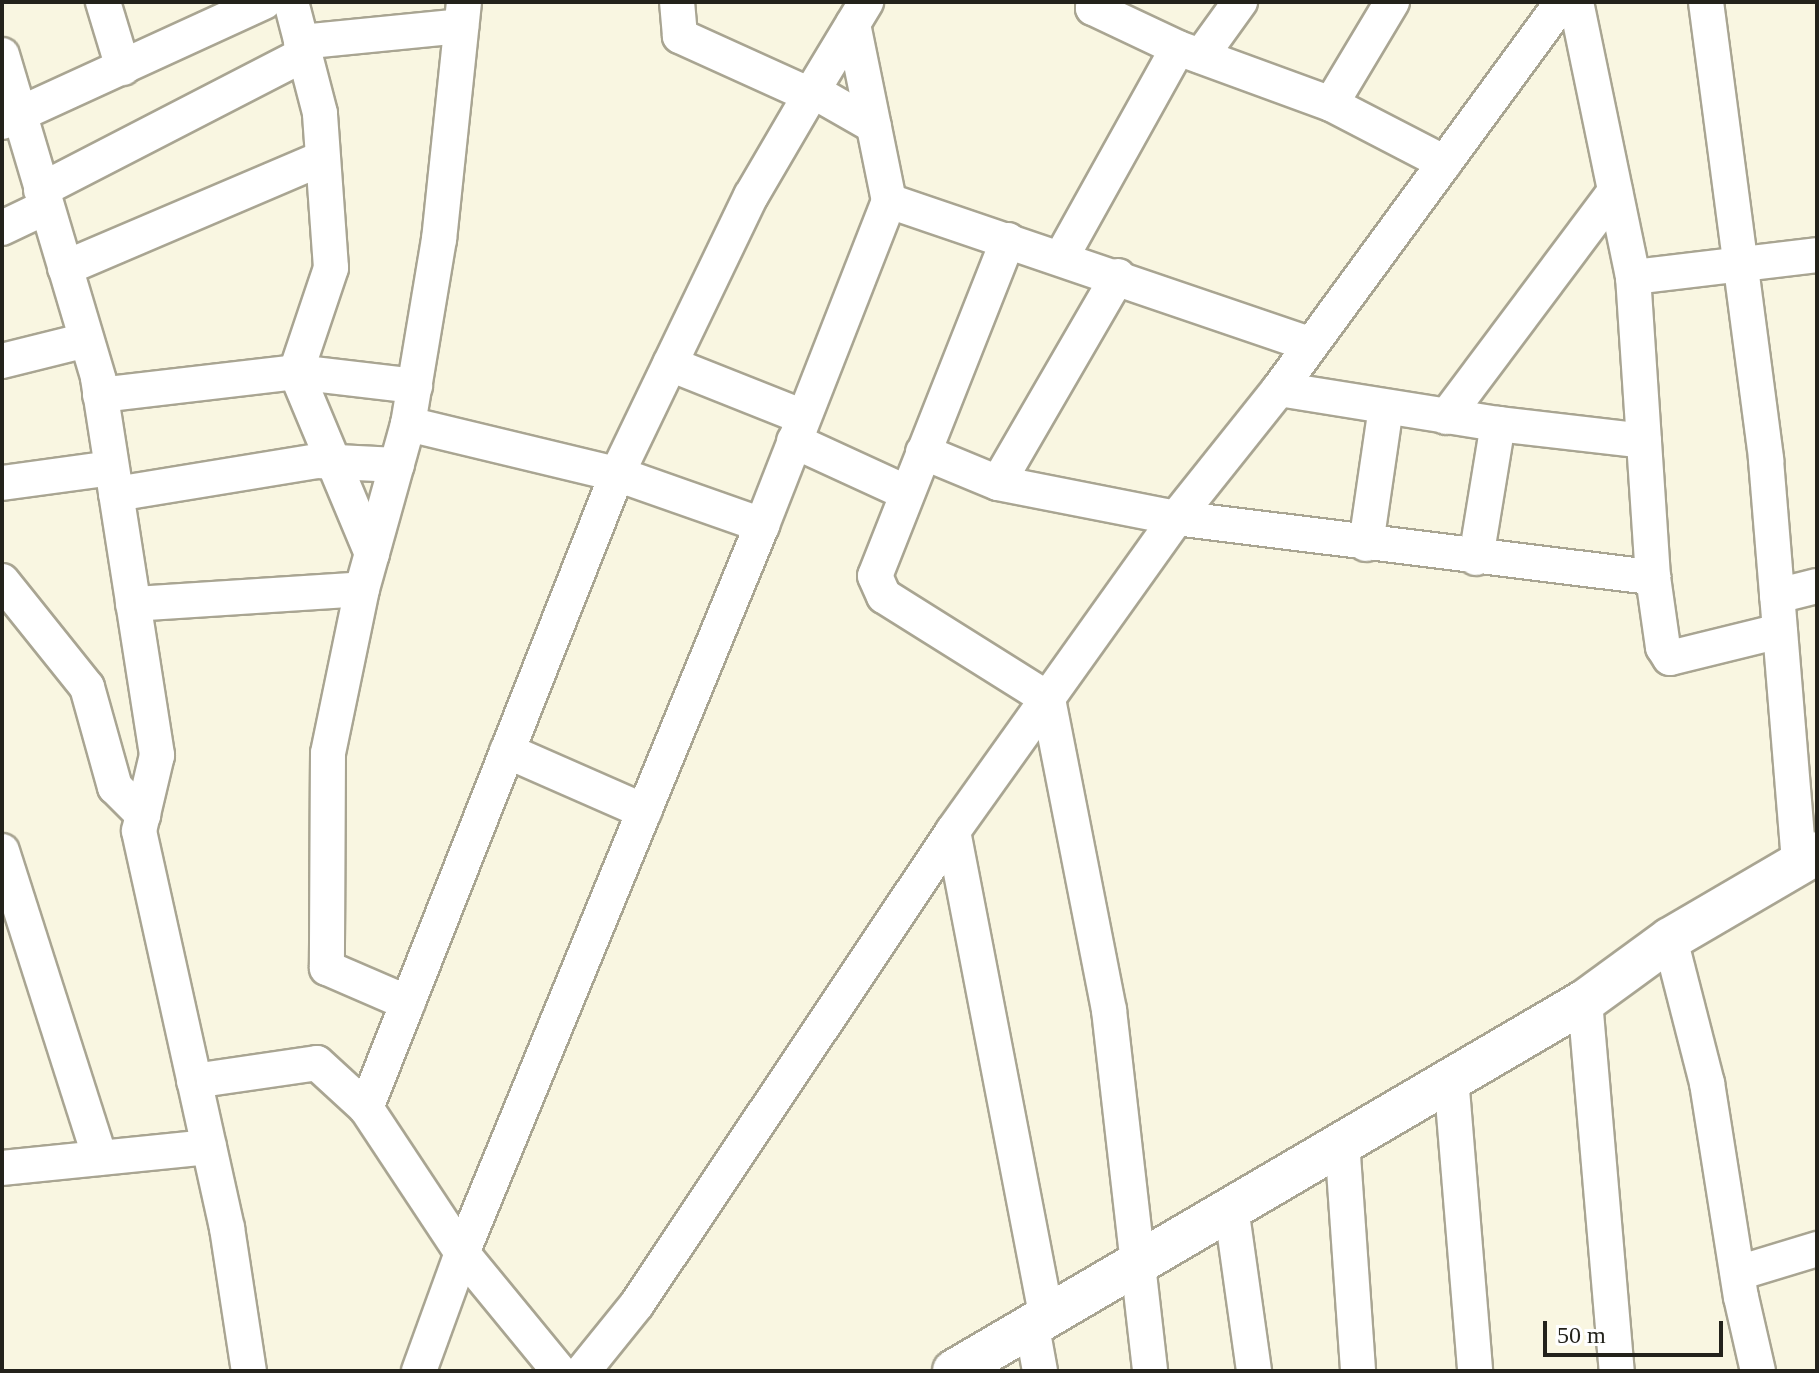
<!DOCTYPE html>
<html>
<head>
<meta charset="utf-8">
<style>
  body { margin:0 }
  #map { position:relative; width:1819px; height:1373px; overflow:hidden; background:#f9f6e1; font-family:"Times New Roman",serif }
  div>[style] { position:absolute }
  .roads { filter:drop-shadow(2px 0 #a9a592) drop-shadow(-2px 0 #a9a592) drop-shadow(0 2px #a9a592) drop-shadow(0 -2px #a9a592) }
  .minor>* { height:34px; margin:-17px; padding:0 17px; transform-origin:17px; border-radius:17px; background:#fff }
  .major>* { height:42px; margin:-21px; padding:0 21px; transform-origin:21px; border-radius:21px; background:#fff }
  span { translate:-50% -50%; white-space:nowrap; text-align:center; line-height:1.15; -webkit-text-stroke:8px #fff; paint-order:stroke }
  .frame { position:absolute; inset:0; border:4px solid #23221b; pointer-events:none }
  .scale { position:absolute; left:1543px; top:1321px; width:180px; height:36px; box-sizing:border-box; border:4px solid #23221b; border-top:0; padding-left:10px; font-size:24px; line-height:28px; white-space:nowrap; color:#23221b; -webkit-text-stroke:6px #fff; paint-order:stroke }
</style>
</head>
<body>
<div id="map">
  <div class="roads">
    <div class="minor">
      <div style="left:103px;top:2px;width:69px;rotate:73.1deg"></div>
      <div style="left:464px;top:2px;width:238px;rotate:96deg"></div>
      <div style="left:439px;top:239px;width:188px;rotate:99.5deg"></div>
      <div style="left:408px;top:424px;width:215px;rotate:13.5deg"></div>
      <div style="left:617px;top:474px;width:154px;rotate:19.4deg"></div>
      <div style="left:1706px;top:2px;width:462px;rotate:82.5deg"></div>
      <div style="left:1766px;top:460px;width:405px;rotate:85.3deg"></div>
      <div style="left:853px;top:24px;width:181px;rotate:78.5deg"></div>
      <div style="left:301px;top:42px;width:161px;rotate:-5.7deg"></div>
      <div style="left:1178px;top:48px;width:163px;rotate:20.1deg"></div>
      <div style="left:1331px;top:104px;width:119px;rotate:-59.1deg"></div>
      <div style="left:2px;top:55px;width:337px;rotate:73.4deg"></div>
      <div style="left:98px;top:378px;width:382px;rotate:81.1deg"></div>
      <div style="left:157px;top:755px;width:78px;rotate:103.3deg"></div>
      <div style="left:139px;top:831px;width:407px;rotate:77.5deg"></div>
      <div style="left:227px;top:1228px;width:145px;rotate:81.3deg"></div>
      <div style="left:1201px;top:56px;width:67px;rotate:-54.2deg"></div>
      <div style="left:813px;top:91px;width:70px;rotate:29.8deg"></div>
      <div style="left:810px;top:95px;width:109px;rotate:-58.9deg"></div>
      <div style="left:1331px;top:104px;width:128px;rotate:27.4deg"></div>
      <div style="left:2px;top:122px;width:288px;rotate:-24.6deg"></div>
      <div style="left:41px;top:190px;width:297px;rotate:-27.3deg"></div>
      <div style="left:2px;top:228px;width:49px;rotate:-25.5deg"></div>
      <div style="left:1008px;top:240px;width:361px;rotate:111.6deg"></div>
      <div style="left:875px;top:576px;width:22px;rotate:66deg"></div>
      <div style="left:884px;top:596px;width:194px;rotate:32.1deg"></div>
      <div style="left:1048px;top:699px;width:317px;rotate:78.9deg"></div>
      <div style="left:1109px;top:1010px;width:363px;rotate:83.5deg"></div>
      <div style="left:1061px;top:258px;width:240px;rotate:-60.9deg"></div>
      <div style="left:1178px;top:48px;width:94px;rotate:-154.8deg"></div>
      <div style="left:1093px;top:8px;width:8px;rotate:-50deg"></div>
      <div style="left:65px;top:268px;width:280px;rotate:-23.1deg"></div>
      <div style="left:1118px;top:276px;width:239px;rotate:120.1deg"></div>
      <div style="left:998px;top:483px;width:181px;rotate:11.1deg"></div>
      <div style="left:1176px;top:518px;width:481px;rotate:7.1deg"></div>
      <div style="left:1653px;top:577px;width:301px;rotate:-93.8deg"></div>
      <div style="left:1633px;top:277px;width:281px;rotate:-101.7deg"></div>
      <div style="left:1633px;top:277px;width:185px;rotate:-6.8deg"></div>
      <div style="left:2px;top:361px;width:87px;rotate:-14deg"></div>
      <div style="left:670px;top:364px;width:143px;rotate:21.7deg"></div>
      <div style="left:1279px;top:389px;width:222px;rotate:9.1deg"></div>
      <div style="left:1498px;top:424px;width:147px;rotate:6.6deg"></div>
      <div style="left:100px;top:395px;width:197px;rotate:-6.7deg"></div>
      <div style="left:296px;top:372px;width:110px;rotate:-71.4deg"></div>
      <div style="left:331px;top:268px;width:155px;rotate:-94.1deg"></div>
      <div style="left:320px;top:113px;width:115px;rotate:-104.6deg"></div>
      <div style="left:1446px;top:417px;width:282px;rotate:-53.2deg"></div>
      <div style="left:794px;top:441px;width:124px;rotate:24.7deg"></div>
      <div style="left:923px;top:452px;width:81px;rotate:22.5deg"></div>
      <div style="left:2px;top:483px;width:110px;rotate:-7.8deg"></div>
      <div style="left:116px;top:494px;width:204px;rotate:-9.3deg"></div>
      <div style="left:317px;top:461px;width:80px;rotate:2.9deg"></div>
      <div style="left:1366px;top:544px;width:138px;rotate:-81.7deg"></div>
      <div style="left:372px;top:554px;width:197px;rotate:-112.7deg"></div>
      <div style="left:296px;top:372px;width:120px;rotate:6.7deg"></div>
      <div style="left:1476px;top:558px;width:136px;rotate:-80.7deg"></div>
      <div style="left:1653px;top:577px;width:71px;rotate:81.9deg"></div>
      <div style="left:1663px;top:647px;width:13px;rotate:58deg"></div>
      <div style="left:1670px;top:658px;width:113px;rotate:-13.8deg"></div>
      <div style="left:2px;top:581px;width:136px;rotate:51.3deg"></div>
      <div style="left:87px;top:687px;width:104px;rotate:74.4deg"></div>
      <div style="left:115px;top:787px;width:40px;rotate:45deg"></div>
      <div style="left:362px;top:589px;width:167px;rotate:101.7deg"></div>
      <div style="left:328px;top:753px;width:215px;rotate:90.3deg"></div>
      <div style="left:327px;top:968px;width:88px;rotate:23.4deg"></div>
      <div style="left:1777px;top:596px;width:41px;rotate:-14deg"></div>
      <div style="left:133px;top:604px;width:229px;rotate:-3.7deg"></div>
      <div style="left:362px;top:589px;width:171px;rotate:-74.4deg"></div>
      <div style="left:507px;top:751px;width:150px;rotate:23.7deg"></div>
      <div style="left:953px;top:831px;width:496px;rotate:79.1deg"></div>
      <div style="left:2px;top:851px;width:322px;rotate:72.3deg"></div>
      <div style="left:1670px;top:939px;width:149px;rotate:75.6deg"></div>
      <div style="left:1707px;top:1083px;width:217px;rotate:81deg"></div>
      <div style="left:1741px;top:1297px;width:76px;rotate:77.1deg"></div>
      <div style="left:1585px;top:1001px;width:371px;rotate:85.1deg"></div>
      <div style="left:1451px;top:1077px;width:295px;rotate:85.3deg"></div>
      <div style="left:194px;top:1081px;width:124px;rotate:-8.3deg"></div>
      <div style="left:317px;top:1063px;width:67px;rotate:42.6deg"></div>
      <div style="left:1342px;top:1141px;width:231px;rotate:86deg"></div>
      <div style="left:2px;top:1168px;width:208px;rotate:-5.8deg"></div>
      <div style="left:1231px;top:1207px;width:166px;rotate:82deg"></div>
      <div style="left:1738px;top:1273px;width:83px;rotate:-16.9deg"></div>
      <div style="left:1032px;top:1327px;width:45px;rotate:79.7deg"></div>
      <div style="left:419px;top:1371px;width:126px;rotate:-70deg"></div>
      <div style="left:462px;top:1253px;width:787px;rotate:-67.6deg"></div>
      <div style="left:762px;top:525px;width:348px;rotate:-68.6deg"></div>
      <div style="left:889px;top:201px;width:445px;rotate:18.8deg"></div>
      <div style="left:559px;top:1371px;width:153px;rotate:-129.4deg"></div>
      <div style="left:462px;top:1253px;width:174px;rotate:-123.5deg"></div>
      <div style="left:366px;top:1108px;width:682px;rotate:-68.4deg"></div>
      <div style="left:617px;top:474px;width:309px;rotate:-64.3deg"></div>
      <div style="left:751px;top:196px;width:117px;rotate:-59.7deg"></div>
      <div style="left:810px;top:95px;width:143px;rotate:-155.6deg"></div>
      <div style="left:680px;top:36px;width:34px;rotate:-95deg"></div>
      <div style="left:583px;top:1371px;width:86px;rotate:-51.1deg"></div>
      <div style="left:637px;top:1304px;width:569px;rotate:-56.25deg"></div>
      <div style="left:953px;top:831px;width:384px;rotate:-54.5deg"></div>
      <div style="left:1176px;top:518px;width:165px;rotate:-51.4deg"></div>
      <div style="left:1279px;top:389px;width:479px;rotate:-53.8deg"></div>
    </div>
    <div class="major">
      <div style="left:954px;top:1371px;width:731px;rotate:-30.39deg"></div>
      <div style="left:1585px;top:1001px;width:105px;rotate:-36.1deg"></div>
      <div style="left:1670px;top:939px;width:170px;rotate:-30.3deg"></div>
    </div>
  </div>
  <div class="frame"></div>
  <div class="scale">50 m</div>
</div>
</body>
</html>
